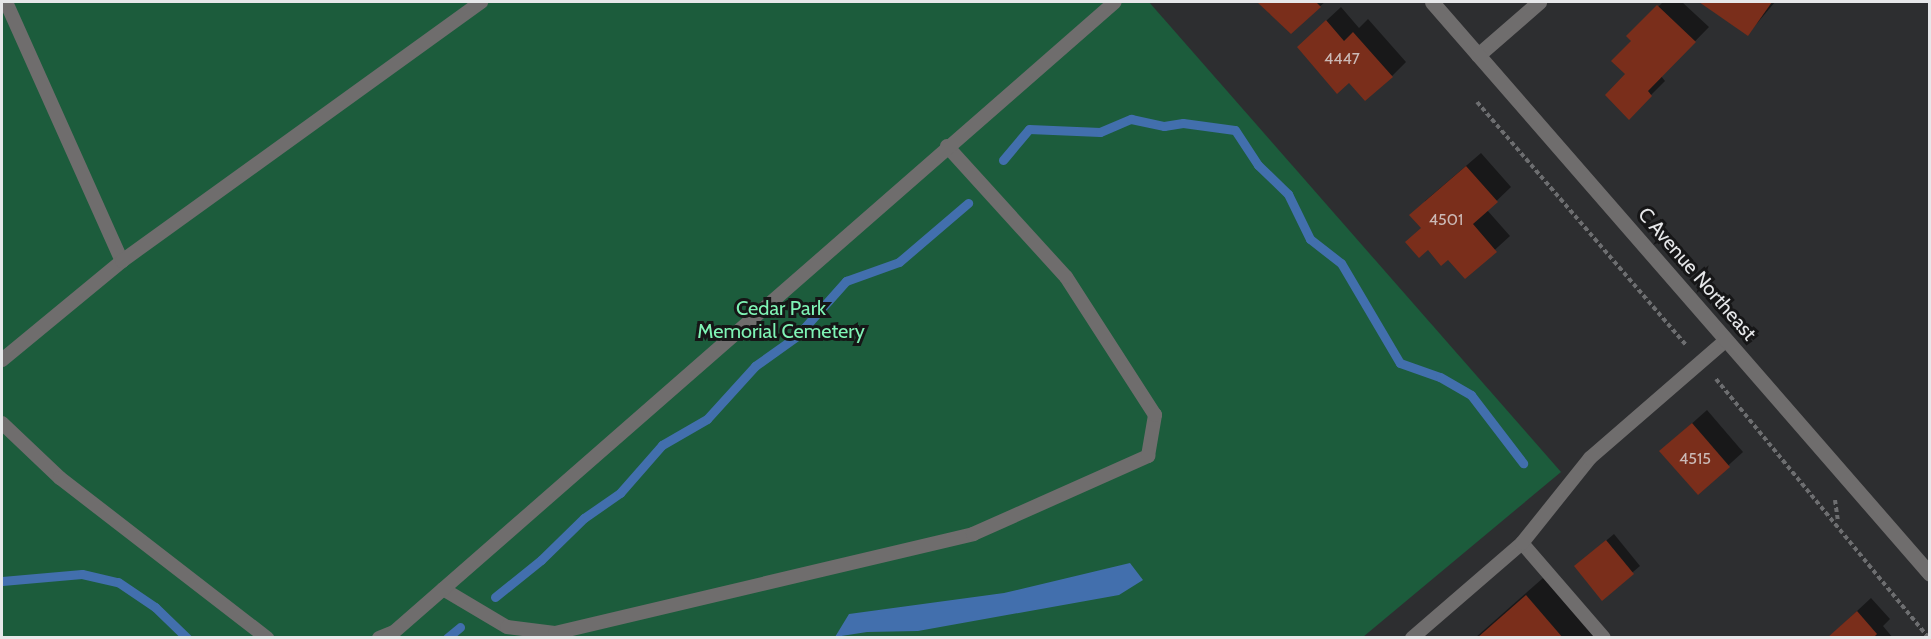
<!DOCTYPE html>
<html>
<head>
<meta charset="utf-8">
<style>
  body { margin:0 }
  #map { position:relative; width:1931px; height:639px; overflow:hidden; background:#2d2e30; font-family:Cabin,sans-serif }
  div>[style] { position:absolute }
  .green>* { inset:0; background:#1c5c3c }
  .water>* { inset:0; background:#426fad }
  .shadow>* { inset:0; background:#0007 }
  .stream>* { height:9px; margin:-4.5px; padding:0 4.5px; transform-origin:4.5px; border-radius:4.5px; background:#426fad }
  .building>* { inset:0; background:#7a2e1b }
  .path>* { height:4px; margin-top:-2px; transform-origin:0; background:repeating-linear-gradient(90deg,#6d6e70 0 4.5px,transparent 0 7.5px) }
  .service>* { height:14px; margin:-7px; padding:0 7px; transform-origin:7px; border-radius:7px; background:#6f6d6d }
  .minor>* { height:15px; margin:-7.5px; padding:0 7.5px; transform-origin:7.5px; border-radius:7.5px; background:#6f6d6d }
  .tertiary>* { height:15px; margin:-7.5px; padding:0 7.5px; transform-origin:7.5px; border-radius:7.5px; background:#6f6d6d }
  span { translate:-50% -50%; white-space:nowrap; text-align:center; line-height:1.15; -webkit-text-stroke:6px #161617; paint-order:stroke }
  .number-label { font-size:16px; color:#cbb9b6 }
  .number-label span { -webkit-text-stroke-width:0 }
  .street-label { font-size:20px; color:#e6e7e9 }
  .park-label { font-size:20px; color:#7ff4b5 }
  .frame { position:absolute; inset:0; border:3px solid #e6e7e9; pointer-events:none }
</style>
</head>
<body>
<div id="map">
  <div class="green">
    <div style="clip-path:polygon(2px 2px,1149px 2px,1561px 472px,1363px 637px,2px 637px)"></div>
  </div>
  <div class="water">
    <div style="clip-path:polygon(1130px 563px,1143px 580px,1119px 595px,918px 631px,867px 632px,835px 637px,849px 614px,1004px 593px)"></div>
  </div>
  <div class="shadow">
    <div style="clip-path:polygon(1259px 2px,1325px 2px,1291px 31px,1273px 11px,1270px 14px)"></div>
    <div style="clip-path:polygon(1663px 2px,1682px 2px,1709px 27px,1661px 76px,1665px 81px,1629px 117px,1627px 74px,1633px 41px,1629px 36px)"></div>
    <div style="clip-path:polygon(1701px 2px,1775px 2px,1748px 34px)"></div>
    <div style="clip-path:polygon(1341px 7px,1359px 28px,1368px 19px,1406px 62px,1392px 76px,1313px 33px)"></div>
    <div style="clip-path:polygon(1481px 153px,1511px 187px,1487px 210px,1510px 236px,1465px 277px,1422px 227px,1425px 201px)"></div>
    <div style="clip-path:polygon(1707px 410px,1743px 452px,1698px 493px,1661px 451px)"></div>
    <div style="clip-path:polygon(1614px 534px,1640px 566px,1602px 598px,1583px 560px)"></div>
    <div style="clip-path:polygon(1551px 571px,1609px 638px,1475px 638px)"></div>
    <div style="clip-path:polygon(1871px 598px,1890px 619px,1883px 626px,1893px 638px,1828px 638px)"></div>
  </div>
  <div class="stream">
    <div style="left:1003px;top:160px;width:40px;rotate:-50deg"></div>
    <div style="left:1029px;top:129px;width:71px;rotate:2.4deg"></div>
    <div style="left:1100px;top:132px;width:34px;rotate:-23deg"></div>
    <div style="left:1131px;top:119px;width:34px;rotate:12deg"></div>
    <div style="left:1164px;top:126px;width:19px;rotate:-9deg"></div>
    <div style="left:1183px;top:123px;width:52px;rotate:7.7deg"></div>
    <div style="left:1235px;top:130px;width:42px;rotate:56.7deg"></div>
    <div style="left:1258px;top:165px;width:42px;rotate:44deg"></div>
    <div style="left:1288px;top:194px;width:50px;rotate:63.9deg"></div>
    <div style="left:1310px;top:239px;width:39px;rotate:38deg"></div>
    <div style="left:1341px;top:263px;width:116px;rotate:59.5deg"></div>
    <div style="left:1400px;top:363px;width:42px;rotate:19.3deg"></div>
    <div style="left:1440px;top:377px;width:36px;rotate:30deg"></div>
    <div style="left:1471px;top:395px;width:86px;rotate:52.6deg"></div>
    <div style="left:2px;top:581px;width:80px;rotate:-5deg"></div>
    <div style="left:82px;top:574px;width:37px;rotate:13deg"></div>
    <div style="left:118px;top:582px;width:45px;rotate:34deg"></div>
    <div style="left:155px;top:607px;width:45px;rotate:44.1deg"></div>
    <div style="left:495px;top:597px;width:59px;rotate:-38.8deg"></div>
    <div style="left:541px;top:560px;width:60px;rotate:-44.3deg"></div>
    <div style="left:584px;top:518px;width:44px;rotate:-34.8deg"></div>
    <div style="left:620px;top:493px;width:64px;rotate:-48.8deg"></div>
    <div style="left:662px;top:445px;width:52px;rotate:-30deg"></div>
    <div style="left:707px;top:419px;width:72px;rotate:-47.8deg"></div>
    <div style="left:755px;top:366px;width:52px;rotate:-35.5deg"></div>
    <div style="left:797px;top:336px;width:74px;rotate:-48.3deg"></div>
    <div style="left:846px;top:281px;width:56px;rotate:-19.7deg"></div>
    <div style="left:899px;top:262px;width:91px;rotate:-40.5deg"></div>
    <div style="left:447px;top:638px;width:17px;rotate:-40deg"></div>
  </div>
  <div class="building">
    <div style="clip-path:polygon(1257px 2px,1316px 2px,1321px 7px,1291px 34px)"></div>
    <div style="clip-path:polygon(1699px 2px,1772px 2px,1748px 36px)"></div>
    <div style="clip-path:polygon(1657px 5px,1696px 42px,1648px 91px,1652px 96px,1629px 120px,1605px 95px,1625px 74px,1611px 61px,1631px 41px,1626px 36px)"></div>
    <div style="clip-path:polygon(1326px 20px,1344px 41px,1353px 32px,1393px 77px,1365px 101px,1349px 83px,1337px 94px,1297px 47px)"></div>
    <div style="clip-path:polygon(1466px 166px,1498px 202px,1473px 224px,1497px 252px,1465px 279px,1448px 260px,1441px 266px,1428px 250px,1419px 258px,1405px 242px,1421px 228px,1409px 215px)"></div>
    <div style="clip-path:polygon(1692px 423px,1730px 467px,1698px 495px,1659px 451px)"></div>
    <div style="clip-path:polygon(1606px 540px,1634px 574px,1602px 601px,1574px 566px)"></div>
    <div style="clip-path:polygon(1526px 595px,1563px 638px,1477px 638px)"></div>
    <div style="clip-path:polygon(1857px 611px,1877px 634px,1873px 638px,1827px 638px)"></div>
  </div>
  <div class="path">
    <div style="left:1477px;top:102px;width:322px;rotate:49.3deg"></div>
    <div style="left:1716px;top:379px;width:335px;rotate:50.6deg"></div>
    <div style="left:1835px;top:500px;width:22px;rotate:82deg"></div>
  </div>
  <div class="service">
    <div style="left:6px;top:2px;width:284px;rotate:65.9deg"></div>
    <div style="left:2px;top:360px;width:156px;rotate:-39.5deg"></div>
    <div style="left:122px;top:261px;width:443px;rotate:-35.8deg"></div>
    <div style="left:2px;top:423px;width:80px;rotate:43.5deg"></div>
    <div style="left:60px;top:478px;width:262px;rotate:37.7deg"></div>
    <div style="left:1522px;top:543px;width:125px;rotate:49.2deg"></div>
    <div style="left:443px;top:589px;width:74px;rotate:30.7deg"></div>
    <div style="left:507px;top:627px;width:48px;rotate:7.1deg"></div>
    <div style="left:555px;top:633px;width:430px;rotate:-13.3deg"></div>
    <div style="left:973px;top:534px;width:192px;rotate:-24deg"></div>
    <div style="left:1148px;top:456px;width:42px;rotate:-80.3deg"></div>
    <div style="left:1155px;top:415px;width:164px;rotate:-122.8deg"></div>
    <div style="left:1066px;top:277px;width:177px;rotate:-132.3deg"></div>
    <div style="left:379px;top:638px;width:16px;rotate:-22deg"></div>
    <div style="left:394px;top:632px;width:957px;rotate:-41.15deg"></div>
    <div style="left:1412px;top:638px;width:145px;rotate:-40.8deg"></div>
    <div style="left:1522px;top:543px;width:109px;rotate:-51.3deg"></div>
    <div style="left:1590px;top:458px;width:180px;rotate:-40.9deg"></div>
  </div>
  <div class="minor">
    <div style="left:1478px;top:55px;width:81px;rotate:-41deg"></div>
  </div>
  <div class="tertiary">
    <div style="left:1432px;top:2px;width:758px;rotate:48.96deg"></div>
  </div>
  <div class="number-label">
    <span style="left:1342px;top:59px">4447</span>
    <span style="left:1446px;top:220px">4501</span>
    <span style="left:1695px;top:459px">4515</span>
  </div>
  <div class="street-label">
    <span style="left:1697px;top:274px;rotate:49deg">C Avenue Northeast</span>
  </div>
  <div class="park-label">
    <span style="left:781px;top:320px">Cedar Park<br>Memorial Cemetery</span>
  </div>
  <div class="frame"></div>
</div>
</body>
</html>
